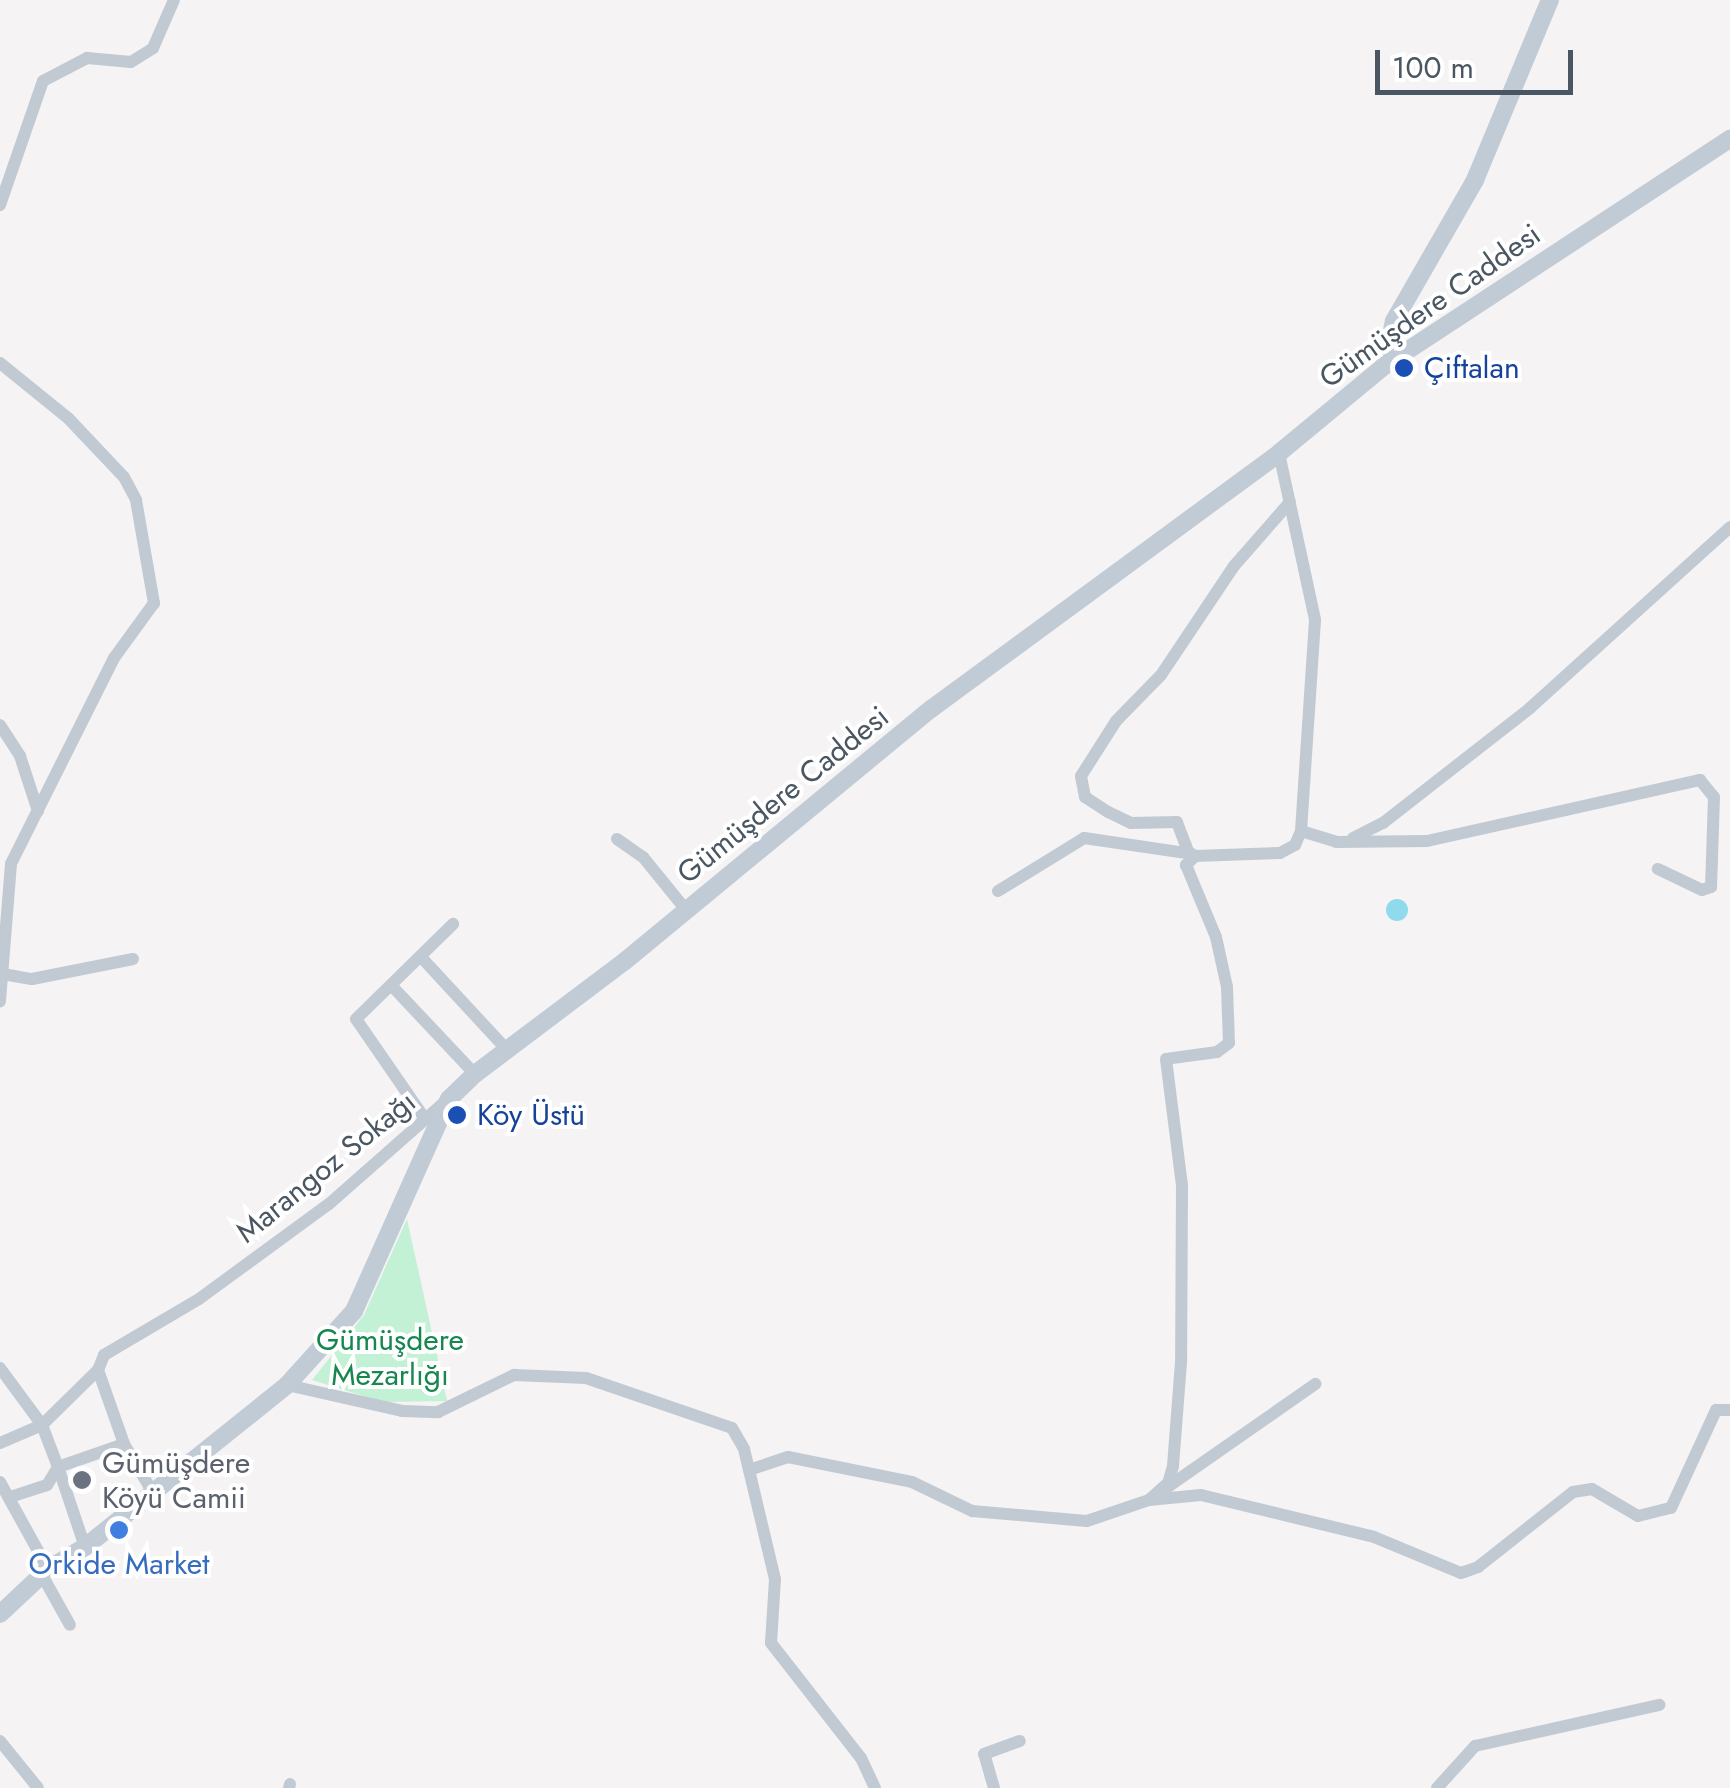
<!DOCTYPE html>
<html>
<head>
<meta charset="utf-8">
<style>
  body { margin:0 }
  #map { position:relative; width:1730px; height:1788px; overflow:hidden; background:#f5f3f3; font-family:Jost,sans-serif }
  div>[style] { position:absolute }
  .green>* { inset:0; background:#c3f1d5 }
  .water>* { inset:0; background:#90daee }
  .round { border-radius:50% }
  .street>* { height:12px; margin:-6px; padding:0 6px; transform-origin:6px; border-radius:6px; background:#c1cad2 }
  .secondary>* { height:18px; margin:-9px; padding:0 9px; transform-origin:9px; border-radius:9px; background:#c1cbd6 }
  .dots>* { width:28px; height:28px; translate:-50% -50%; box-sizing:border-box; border:5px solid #fff; border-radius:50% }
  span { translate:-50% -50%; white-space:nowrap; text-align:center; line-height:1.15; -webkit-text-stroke:8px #fff; paint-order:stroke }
  .street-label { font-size:30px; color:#4a5661 }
  .transit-label { font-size:30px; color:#164399 }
  .left { translate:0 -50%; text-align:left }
  .park-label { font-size:30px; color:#17864f }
  .worship-label { font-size:30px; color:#5b616d }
  .shop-label { font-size:30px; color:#366cbe }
  .scale { position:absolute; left:1375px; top:50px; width:198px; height:45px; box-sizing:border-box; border:5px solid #4a5661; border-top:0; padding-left:12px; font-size:30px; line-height:35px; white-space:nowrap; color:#4a5661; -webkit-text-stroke:8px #fff; paint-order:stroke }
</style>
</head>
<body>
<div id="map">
  <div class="green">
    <div style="clip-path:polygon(407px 1219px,447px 1401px,383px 1402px,312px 1380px,364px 1315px)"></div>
  </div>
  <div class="water">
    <div class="round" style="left:1386px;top:899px;width:22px;height:22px"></div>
  </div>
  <div class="street">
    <div style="left:0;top:205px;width:131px;rotate:-70.9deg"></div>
    <div style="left:43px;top:81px;width:50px;rotate:-27.6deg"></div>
    <div style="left:87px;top:58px;width:44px;rotate:5.2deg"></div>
    <div style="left:131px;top:62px;width:26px;rotate:-32deg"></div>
    <div style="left:153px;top:48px;width:52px;rotate:-66.4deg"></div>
    <div style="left:0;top:363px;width:87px;rotate:39deg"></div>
    <div style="left:68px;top:418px;width:81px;rotate:46.5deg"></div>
    <div style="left:124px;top:477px;width:26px;rotate:62deg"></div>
    <div style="left:136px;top:500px;width:105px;rotate:80.1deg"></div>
    <div style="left:154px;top:603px;width:68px;rotate:126deg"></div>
    <div style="left:114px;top:658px;width:230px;rotate:116.6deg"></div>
    <div style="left:11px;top:864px;width:138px;rotate:94.6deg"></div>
    <div style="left:1279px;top:453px;width:171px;rotate:77.8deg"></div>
    <div style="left:1315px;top:620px;width:211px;rotate:93.8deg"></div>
    <div style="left:1301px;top:831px;width:37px;rotate:17deg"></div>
    <div style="left:1336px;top:842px;width:91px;rotate:-0.6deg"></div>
    <div style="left:1427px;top:841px;width:280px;rotate:-12.6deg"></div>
    <div style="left:1700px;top:780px;width:22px;rotate:51deg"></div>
    <div style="left:1714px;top:797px;width:90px;rotate:91.9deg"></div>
    <div style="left:1711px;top:887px;width:9px;rotate:162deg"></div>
    <div style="left:1702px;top:890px;width:49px;rotate:-154.5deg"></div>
    <div style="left:0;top:725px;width:37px;rotate:57deg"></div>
    <div style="left:20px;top:756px;width:58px;rotate:71.9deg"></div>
    <div style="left:1301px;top:831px;width:15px;rotate:113deg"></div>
    <div style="left:1295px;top:845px;width:17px;rotate:152deg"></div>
    <div style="left:1280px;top:853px;width:85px;rotate:178deg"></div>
    <div style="left:1195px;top:856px;width:13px;rotate:135deg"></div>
    <div style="left:1186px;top:865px;width:78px;rotate:67.4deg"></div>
    <div style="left:1216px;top:937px;width:51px;rotate:77.6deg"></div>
    <div style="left:1227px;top:987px;width:56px;rotate:88deg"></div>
    <div style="left:1229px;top:1043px;width:15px;rotate:143deg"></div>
    <div style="left:1217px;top:1052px;width:51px;rotate:172.2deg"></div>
    <div style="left:1166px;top:1059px;width:127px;rotate:82.8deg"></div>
    <div style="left:1182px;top:1185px;width:177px;rotate:90.3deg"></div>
    <div style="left:1181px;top:1362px;width:104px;rotate:94.4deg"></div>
    <div style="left:1173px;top:1466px;width:18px;rotate:106deg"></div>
    <div style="left:1168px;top:1483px;width:25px;rotate:138deg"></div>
    <div style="left:1149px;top:1500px;width:203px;rotate:-34.9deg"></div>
    <div style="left:1353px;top:838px;width:34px;rotate:-27deg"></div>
    <div style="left:1383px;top:823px;width:187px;rotate:-38deg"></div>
    <div style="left:1530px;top:708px;width:270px;rotate:-42.1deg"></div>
    <div style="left:617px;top:839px;width:32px;rotate:35deg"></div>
    <div style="left:643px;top:857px;width:68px;rotate:50.9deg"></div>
    <div style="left:1188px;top:851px;width:31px;rotate:-111deg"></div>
    <div style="left:1177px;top:822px;width:46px;rotate:178.8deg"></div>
    <div style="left:1131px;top:823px;width:25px;rotate:-154deg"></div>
    <div style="left:1108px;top:812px;width:27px;rotate:-147deg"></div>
    <div style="left:1085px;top:797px;width:21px;rotate:-101deg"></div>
    <div style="left:1081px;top:776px;width:65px;rotate:-57.5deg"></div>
    <div style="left:1116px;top:721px;width:64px;rotate:-45.6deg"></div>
    <div style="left:1161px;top:675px;width:131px;rotate:-56.2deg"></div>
    <div style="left:1234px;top:566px;width:85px;rotate:-48.8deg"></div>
    <div style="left:998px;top:891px;width:101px;rotate:-31.6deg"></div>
    <div style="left:1084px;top:838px;width:109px;rotate:8.4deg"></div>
    <div style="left:421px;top:957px;width:127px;rotate:47.2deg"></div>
    <div style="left:3px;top:974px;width:29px;rotate:10deg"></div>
    <div style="left:32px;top:979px;width:103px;rotate:-11.2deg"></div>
    <div style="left:391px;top:985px;width:122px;rotate:46.7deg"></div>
    <div style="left:425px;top:1119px;width:121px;rotate:-124.6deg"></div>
    <div style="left:356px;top:1019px;width:136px;rotate:-44.4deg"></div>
    <div style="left:0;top:1368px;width:71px;rotate:53.6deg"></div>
    <div style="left:42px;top:1425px;width:45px;rotate:69.1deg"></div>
    <div style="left:58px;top:1467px;width:21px;rotate:121deg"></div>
    <div style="left:47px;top:1485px;width:40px;rotate:162deg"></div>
    <div style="left:98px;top:1370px;width:78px;rotate:70.6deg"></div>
    <div style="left:124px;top:1444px;width:55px;rotate:59.2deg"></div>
    <div style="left:287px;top:1385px;width:118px;rotate:12.7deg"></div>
    <div style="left:402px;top:1411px;width:36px;rotate:2deg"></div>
    <div style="left:438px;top:1412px;width:85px;rotate:-26deg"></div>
    <div style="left:514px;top:1375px;width:72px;rotate:2.4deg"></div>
    <div style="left:586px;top:1378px;width:154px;rotate:18.9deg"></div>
    <div style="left:732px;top:1428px;width:24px;rotate:60deg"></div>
    <div style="left:744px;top:1449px;width:134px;rotate:76.6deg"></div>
    <div style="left:775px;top:1579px;width:64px;rotate:93.6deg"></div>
    <div style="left:771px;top:1643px;width:146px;rotate:52deg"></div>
    <div style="left:861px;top:1758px;width:33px;rotate:65deg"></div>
    <div style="left:0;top:1443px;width:46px;rotate:-23.2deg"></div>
    <div style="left:42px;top:1425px;width:78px;rotate:-44.5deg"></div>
    <div style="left:98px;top:1370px;width:16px;rotate:-68deg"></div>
    <div style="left:104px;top:1355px;width:110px;rotate:-30.5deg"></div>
    <div style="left:199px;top:1299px;width:161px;rotate:-36.2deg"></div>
    <div style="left:329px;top:1204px;width:157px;rotate:-41.4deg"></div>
    <div style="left:749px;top:1470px;width:41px;rotate:-18.4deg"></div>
    <div style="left:788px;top:1457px;width:126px;rotate:11.4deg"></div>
    <div style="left:912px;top:1482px;width:67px;rotate:25.8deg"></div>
    <div style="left:972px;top:1511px;width:115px;rotate:5deg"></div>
    <div style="left:1087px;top:1521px;width:65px;rotate:-18.7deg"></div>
    <div style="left:1149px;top:1500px;width:52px;rotate:-5.5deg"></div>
    <div style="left:1201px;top:1495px;width:178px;rotate:13.6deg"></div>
    <div style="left:1374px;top:1537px;width:94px;rotate:22.5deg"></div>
    <div style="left:1461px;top:1573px;width:18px;rotate:-19deg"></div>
    <div style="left:1478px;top:1567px;width:121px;rotate:-38.3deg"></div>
    <div style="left:1573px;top:1492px;width:19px;rotate:-9deg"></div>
    <div style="left:1592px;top:1489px;width:53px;rotate:30.4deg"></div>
    <div style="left:1638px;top:1516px;width:34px;rotate:-14deg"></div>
    <div style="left:1671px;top:1508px;width:108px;rotate:-65.3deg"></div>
    <div style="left:1716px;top:1410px;width:14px"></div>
    <div style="left:0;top:1482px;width:99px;rotate:61.1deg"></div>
    <div style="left:85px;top:1547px;width:84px;rotate:-108.6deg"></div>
    <div style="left:58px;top:1467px;width:70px;rotate:-19.2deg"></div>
    <div style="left:42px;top:1575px;width:57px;rotate:60.8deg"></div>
    <div style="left:0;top:1741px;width:60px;rotate:51deg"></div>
    <div style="left:289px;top:1788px;width:4px;rotate:-76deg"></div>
    <div style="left:994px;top:1788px;width:35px;rotate:-106deg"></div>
    <div style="left:984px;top:1754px;width:38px;rotate:-20deg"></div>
    <div style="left:1437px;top:1788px;width:57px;rotate:-47.9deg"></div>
    <div style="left:1475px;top:1746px;width:189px;rotate:-12.6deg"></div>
  </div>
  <div class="secondary">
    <div style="left:1384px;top:366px;width:46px;rotate:-77.5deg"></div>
    <div style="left:1394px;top:321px;width:163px;rotate:-60.1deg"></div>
    <div style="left:1475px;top:180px;width:195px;rotate:-67.4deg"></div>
    <div style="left:0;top:1614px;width:66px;rotate:-43.2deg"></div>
    <div style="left:48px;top:1569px;width:43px;rotate:-30.7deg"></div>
    <div style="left:85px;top:1547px;width:259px;rotate:-38.7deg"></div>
    <div style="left:287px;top:1385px;width:100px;rotate:-47.8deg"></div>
    <div style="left:354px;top:1311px;width:232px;rotate:-65.9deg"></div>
    <div style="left:449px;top:1099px;width:36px;rotate:-44deg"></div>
    <div style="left:475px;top:1074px;width:188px;rotate:-37deg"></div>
    <div style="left:625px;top:961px;width:396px;rotate:-39.5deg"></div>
    <div style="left:931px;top:709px;width:432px;rotate:-36.3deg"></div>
    <div style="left:1279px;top:453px;width:136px;rotate:-39.6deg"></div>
    <div style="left:1384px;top:366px;width:414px;rotate:-33.3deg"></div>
  </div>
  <div class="dots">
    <div style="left:1404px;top:368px;background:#1a4fb4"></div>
    <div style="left:457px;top:1115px;background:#1a4fb4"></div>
    <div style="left:82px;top:1480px;background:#6b7280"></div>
    <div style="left:119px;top:1530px;background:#3f7fe0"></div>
  </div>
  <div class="street-label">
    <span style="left:1430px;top:306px;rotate:-35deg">Gümüşdere Caddesi</span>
    <span style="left:783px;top:795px;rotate:-39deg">Gümüşdere Caddesi</span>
    <span style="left:326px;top:1167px;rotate:-39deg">Marangoz Sokağı</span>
  </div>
  <div class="transit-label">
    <span class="left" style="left:1424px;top:368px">Çiftalan</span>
    <span class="left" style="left:477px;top:1115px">Köy Üstü</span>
  </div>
  <div class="park-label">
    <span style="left:390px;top:1357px">Gümüşdere<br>Mezarlığı</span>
  </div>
  <div class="worship-label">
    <span class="left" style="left:102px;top:1480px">Gümüşdere<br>Köyü Camii</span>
  </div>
  <div class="shop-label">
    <span style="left:119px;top:1564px">Orkide Market</span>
  </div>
  <div class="scale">100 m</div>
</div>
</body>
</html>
